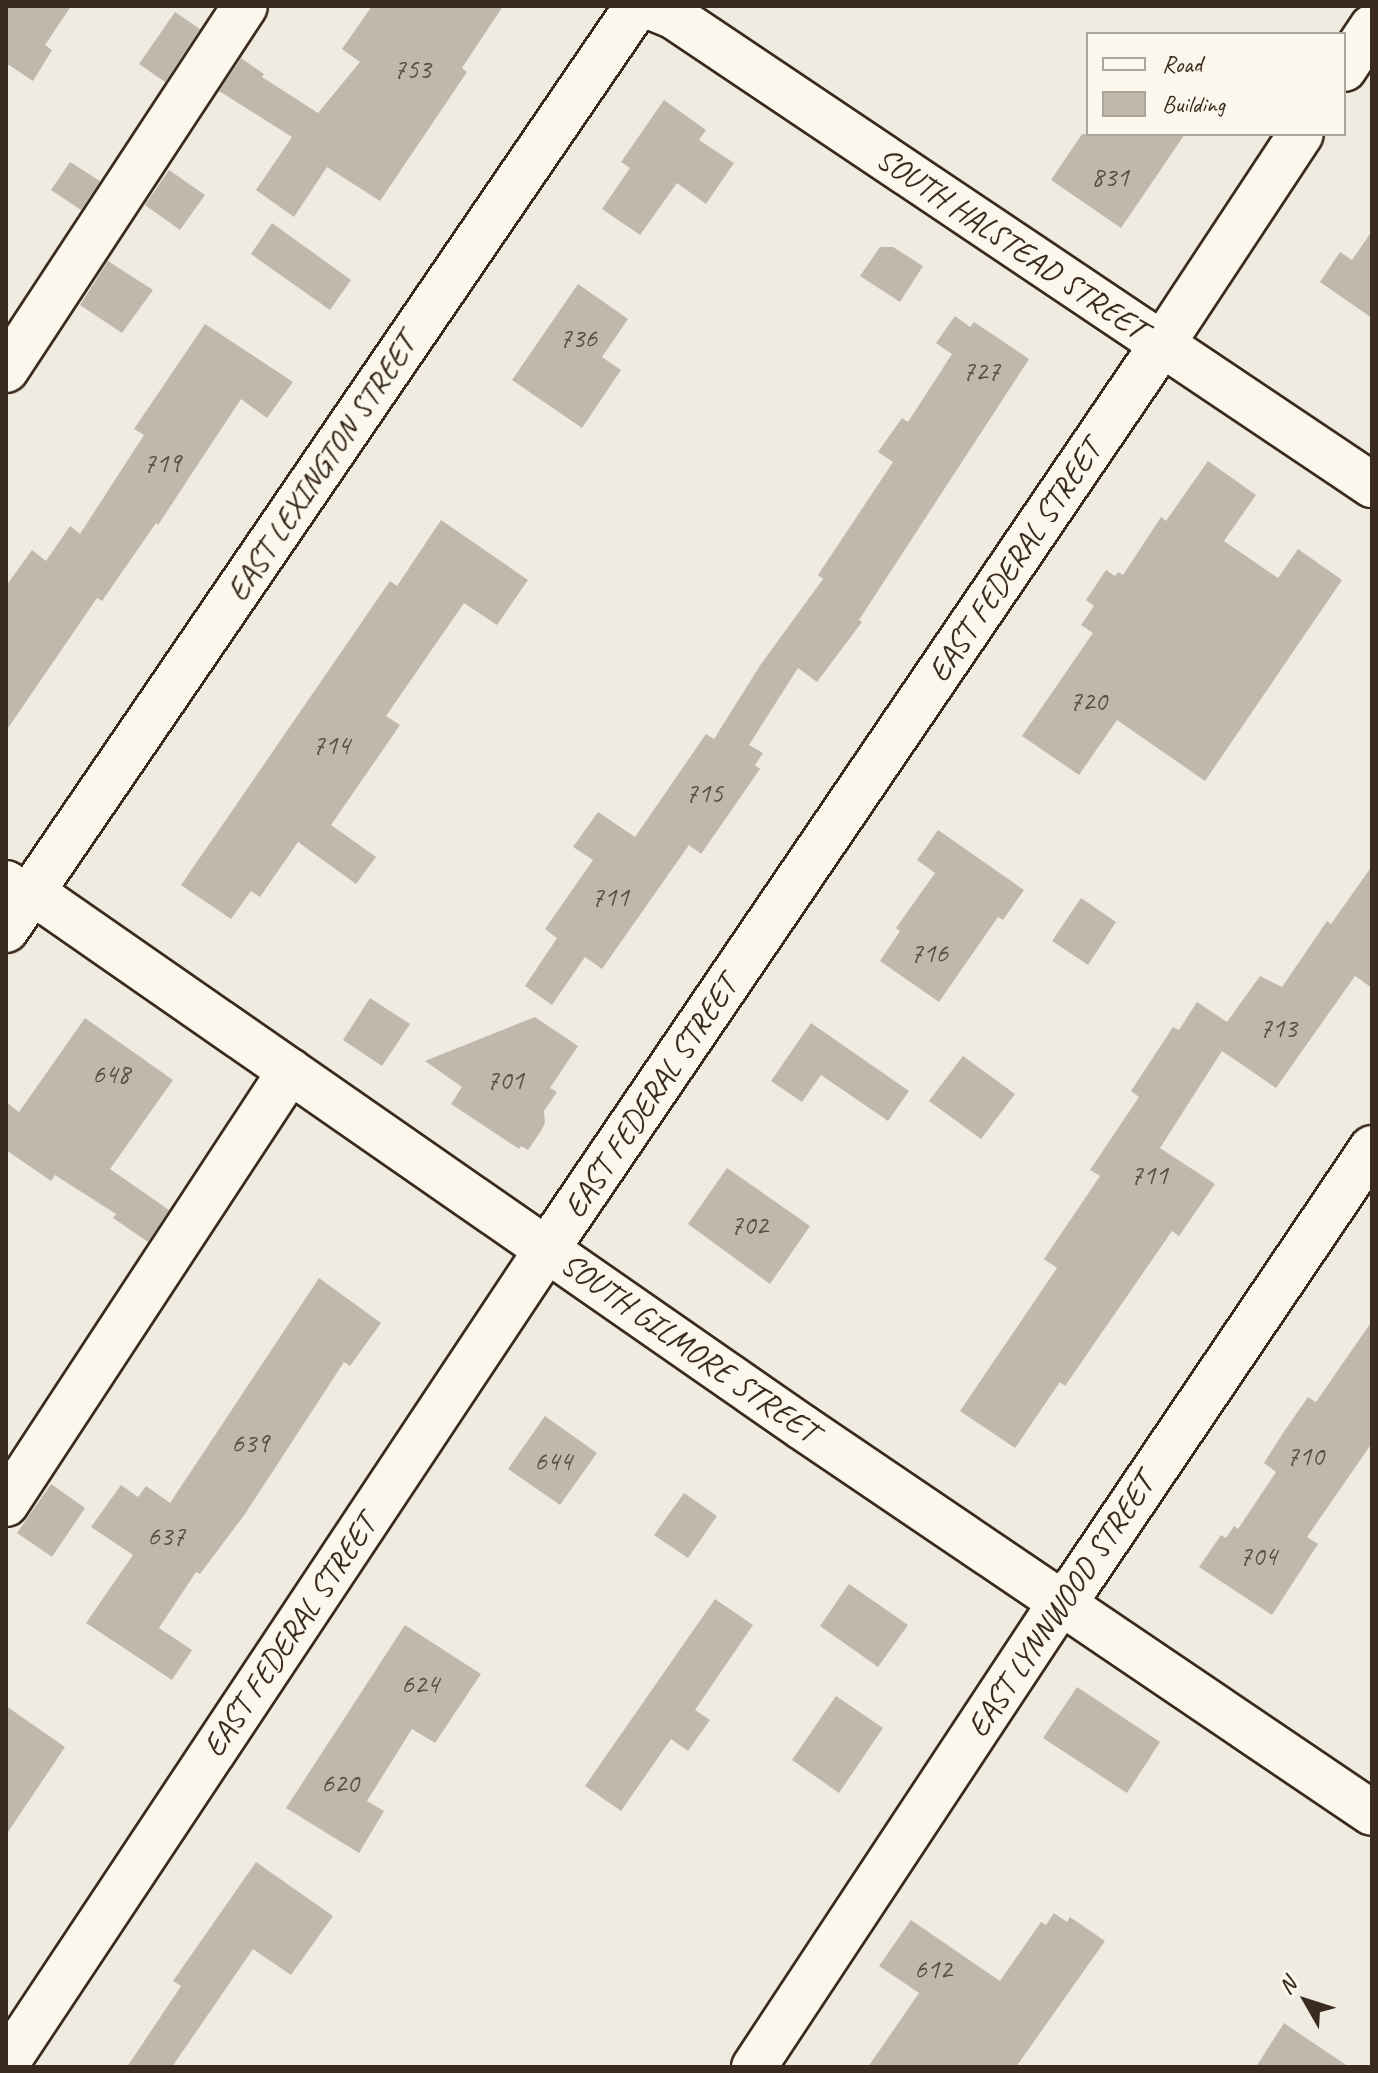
<!DOCTYPE html>
<html>
<head>
<meta charset="utf-8">
<style>
  body { margin:0 }
  #map { position:relative; width:1378px; height:2073px; overflow:hidden; background:#f0ebe0; font-family:Caveat,sans-serif }
  div>[style] { position:absolute }
  .building>* { inset:0; background:#c0b8ad }
  .roads { filter:drop-shadow(2px 0 #3b2a1e) drop-shadow(-2px 0 #3b2a1e) drop-shadow(0 2px #3b2a1e) drop-shadow(0 -2px #3b2a1e) }
  .minor>* { height:44px; margin:-22px; padding:0 22px; transform-origin:22px; border-radius:22px; background:#fbf7ec }
  span { translate:-50% -50%; white-space:nowrap; text-align:center; line-height:1.15; -webkit-text-stroke:7px #fbf7ec; paint-order:stroke }
  .number-label { font-size:28px; color:#5c4e42 }
  .number-label span { -webkit-text-stroke-width:0 }
  .street-label { font-size:32px; color:#3b2a1e }
  .frame { position:absolute; inset:0; border:8px solid #3b2a1e; pointer-events:none }
  .legend { position:absolute; left:1086px; top:32px; width:260px; height:104px; box-sizing:border-box; background:#fbf7ec; border:2px solid #aea59a; margin:0; padding:10px 14px; list-style:none; font-size:24px; color:#3b2a1e }
  .legend li { display:flex; align-items:center; gap:16px; height:40px }
  .legend b { width:40px; border:2px solid #aea59a }
  .north { position:absolute; left:1266px; top:1961px; width:80px; height:80px; -webkit-text-stroke:6px #fbf7ec; paint-order:stroke; rotate:309deg; font-size:22px; font-weight:700; line-height:32px; text-align:center; color:#3b2a1e }
  .north::after { content:''; display:block; margin:auto; width:28px; height:36px; background:#3b2a1e; clip-path:polygon(50% 0,100% 100%,50% 72%,0 100%) }
</style>
</head>
<body>
<div id="map">
  <div class="building">
    <div style="clip-path:polygon(6px 6px,71px 6px,45px 45px,52px 50px,33px 81px,6px 63px)"></div>
    <div style="clip-path:polygon(372px 6px,503px 6px,462px 68px,467px 72px,380px 201px,327px 167px,294px 217px,256px 190px,292px 137px,219px 91px,241px 58px,264px 74px,262px 77px,318px 113px,360px 62px,342px 49px)"></div>
    <div style="clip-path:polygon(175px 12px,200px 29px,165px 82px,139px 64px)"></div>
    <div style="clip-path:polygon(664px 100px,706px 130px,699px 140px,734px 163px,706px 204px,677px 183px,640px 235px,602px 209px,630px 168px,621px 162px)"></div>
    <div style="clip-path:polygon(1082px 134px,1185px 134px,1121px 228px,1051px 180px)"></div>
    <div style="clip-path:polygon(70px 162px,100px 181px,81px 210px,51px 190px)"></div>
    <div style="clip-path:polygon(169px 170px,205px 195px,180px 230px,145px 205px)"></div>
    <div style="clip-path:polygon(272px 223px,351px 280px,330px 310px,251px 254px)"></div>
    <div style="clip-path:polygon(1372px 231px,1372px 318px,1320px 282px,1340px 252px,1352px 260px)"></div>
    <div style="clip-path:polygon(880px 247px,893px 247px,923px 266px,900px 302px,860px 276px)"></div>
    <div style="clip-path:polygon(108px 261px,153px 290px,122px 333px,80px 305px)"></div>
    <div style="clip-path:polygon(578px 284px,628px 319px,602px 357px,621px 370px,582px 428px,512px 380px)"></div>
    <div style="clip-path:polygon(955px 316px,970px 327px,974px 322px,1029px 359px,859px 620px,862px 622px,817px 682px,798px 668px,749px 745px,763px 753px,755px 765px,760px 769px,701px 854px,689px 845px,602px 969px,585px 957px,552px 1005px,525px 986px,557px 938px,545px 929px,593px 860px,573px 847px,598px 812px,635px 837px,706px 734px,714px 739px,761px 664px,823px 579px,818px 575px,893px 462px,878px 452px,902px 418px,908px 422px,952px 354px,936px 343px)"></div>
    <div style="clip-path:polygon(205px 324px,293px 382px,267px 418px,241px 399px,158px 525px,156px 523px,102px 601px,97px 598px,6px 731px,6px 586px,32px 550px,46px 561px,70px 526px,80px 534px,144px 435px,134px 429px)"></div>
    <div style="clip-path:polygon(1208px 461px,1256px 495px,1224px 541px,1278px 578px,1298px 549px,1342px 580px,1205px 781px,1117px 720px,1079px 775px,1022px 736px,1093px 633px,1081px 625px,1094px 606px,1086px 600px,1106px 570px,1115px 576px,1118px 572px,1123px 575px,1161px 517px,1166px 521px)"></div>
    <div style="clip-path:polygon(441px 520px,528px 580px,497px 625px,464px 603px,386px 716px,400px 725px,331px 825px,376px 857px,356px 884px,298px 842px,260px 897px,251px 891px,231px 919px,181px 885px,390px 581px,397px 586px)"></div>
    <div style="clip-path:polygon(938px 830px,1024px 890px,1003px 920px,998px 917px,939px 1002px,880px 961px,900px 931px,896px 928px,935px 873px,917px 860px)"></div>
    <div style="clip-path:polygon(1372px 866px,1372px 988px,1355px 976px,1276px 1088px,1222px 1051px,1160px 1148px,1215px 1184px,1179px 1236px,1172px 1231px,1065px 1386px,1060px 1382px,1015px 1448px,960px 1411px,1057px 1268px,1044px 1259px,1100px 1176px,1090px 1170px,1139px 1097px,1131px 1091px,1173px 1027px,1179px 1030px,1197px 1002px,1227px 1022px,1260px 976px,1282px 987px,1327px 921px,1331px 924px)"></div>
    <div style="clip-path:polygon(1081px 898px,1116px 922px,1088px 965px,1052px 941px)"></div>
    <div style="clip-path:polygon(370px 998px,410px 1024px,382px 1066px,343px 1040px)"></div>
    <div style="clip-path:polygon(535px 1017px,578px 1046px,550px 1088px,557px 1092px,544px 1111px,545px 1123px,541px 1131px,528px 1150px,521px 1146px,519px 1149px,451px 1104px,462px 1087px,425px 1061px)"></div>
    <div style="clip-path:polygon(85px 1018px,173px 1080px,110px 1169px,169px 1210px,148px 1242px,113px 1218px,116px 1214px,55px 1175px,51px 1181px,6px 1150px,6px 1102px,19px 1112px)"></div>
    <div style="clip-path:polygon(811px 1023px,909px 1091px,888px 1121px,821px 1075px,802px 1102px,771px 1081px)"></div>
    <div style="clip-path:polygon(963px 1056px,1015px 1094px,981px 1139px,929px 1101px)"></div>
    <div style="clip-path:polygon(727px 1168px,810px 1226px,770px 1284px,688px 1224px)"></div>
    <div style="clip-path:polygon(319px 1278px,381px 1323px,350px 1366px,344px 1362px,245px 1514px,200px 1574px,196px 1572px,159px 1628px,192px 1650px,172px 1680px,86px 1623px,133px 1555px,91px 1527px,121px 1485px,138px 1497px,146px 1486px,170px 1503px)"></div>
    <div style="clip-path:polygon(1372px 1321px,1372px 1443px,1307px 1537px,1318px 1544px,1272px 1615px,1199px 1567px,1221px 1535px,1226px 1538px,1234px 1526px,1238px 1529px,1276px 1472px,1264px 1463px,1285px 1430px,1308px 1397px,1316px 1402px)"></div>
    <div style="clip-path:polygon(545px 1416px,597px 1453px,560px 1505px,508px 1469px)"></div>
    <div style="clip-path:polygon(51px 1484px,85px 1508px,52px 1557px,17px 1533px)"></div>
    <div style="clip-path:polygon(684px 1493px,717px 1516px,688px 1558px,654px 1535px)"></div>
    <div style="clip-path:polygon(849px 1584px,908px 1625px,878px 1667px,820px 1626px)"></div>
    <div style="clip-path:polygon(715px 1599px,753px 1625px,695px 1710px,710px 1720px,688px 1751px,671px 1739px,621px 1811px,585px 1786px)"></div>
    <div style="clip-path:polygon(405px 1625px,481px 1674px,435px 1743px,412px 1729px,367px 1801px,384px 1811px,359px 1853px,286px 1808px)"></div>
    <div style="clip-path:polygon(1077px 1687px,1160px 1742px,1127px 1793px,1043px 1738px)"></div>
    <div style="clip-path:polygon(836px 1696px,883px 1728px,839px 1793px,792px 1760px)"></div>
    <div style="clip-path:polygon(6px 1706px,65px 1747px,6px 1835px)"></div>
    <div style="clip-path:polygon(256px 1862px,333px 1916px,291px 1975px,253px 1949px,172px 2067px,127px 2067px,181px 1986px,173px 1981px)"></div>
    <div style="clip-path:polygon(1054px 1913px,1067px 1922px,1070px 1917px,1105px 1941px,1016px 2067px,868px 2067px,919px 1993px,879px 1966px,911px 1920px,1000px 1981px,1041px 1922px,1046px 1925px)"></div>
    <div style="clip-path:polygon(1284px 2023px,1349px 2067px,1256px 2067px)"></div>
  </div>
  <div class="roads">
    <div class="minor">
      <div style="left:648px;top:6px;width:27px;rotate:22deg"></div>
      <div style="left:673px;top:16px;width:842px;rotate:33.86deg"></div>
      <div style="left:1344px;top:69px;width:50px;rotate:-56.3deg"></div>
      <div style="left:6px;top:370px;width:435px;rotate:-56.7deg"></div>
      <div style="left:6px;top:883px;width:27px;rotate:34deg"></div>
      <div style="left:28px;top:898px;width:21px;rotate:14deg"></div>
      <div style="left:48px;top:903px;width:918px;rotate:34.8deg"></div>
      <div style="left:802px;top:1427px;width:688px;rotate:34.11deg"></div>
      <div style="left:6px;top:930px;width:1119px;rotate:-55.67deg"></div>
      <div style="left:6px;top:1504px;width:518px;rotate:-56.74deg"></div>
      <div style="left:6px;top:2064px;width:978px;rotate:-56.42deg"></div>
      <div style="left:547px;top:1249px;width:1092px;rotate:-55.79deg"></div>
      <div style="left:1161px;top:346px;width:254px;rotate:-56.6deg"></div>
      <div style="left:754px;top:2067px;width:557px;rotate:-56.57deg"></div>
      <div style="left:1061px;top:1602px;width:25px;rotate:-48deg"></div>
      <div style="left:1078px;top:1583px;width:525px;rotate:-55.95deg"></div>
    </div>
  </div>
  <div class="number-label">
    <span style="left:412px;top:69px">753</span>
    <span style="left:1110px;top:177px">831</span>
    <span style="left:578px;top:338px">736</span>
    <span style="left:981px;top:371px">727</span>
    <span style="left:162px;top:463px">719</span>
    <span style="left:1088px;top:701px">720</span>
    <span style="left:331px;top:745px">714</span>
    <span style="left:704px;top:793px">715</span>
    <span style="left:610px;top:897px">711</span>
    <span style="left:929px;top:953px">716</span>
    <span style="left:1278px;top:1028px">713</span>
    <span style="left:111px;top:1074px">648</span>
    <span style="left:505px;top:1080px">701</span>
    <span style="left:1149px;top:1175px">711</span>
    <span style="left:749px;top:1225px">702</span>
    <span style="left:250px;top:1443px">639</span>
    <span style="left:1305px;top:1456px">710</span>
    <span style="left:553px;top:1461px">644</span>
    <span style="left:166px;top:1536px">637</span>
    <span style="left:1258px;top:1556px">704</span>
    <span style="left:420px;top:1684px">624</span>
    <span style="left:340px;top:1783px">620</span>
    <span style="left:933px;top:1969px">612</span>
  </div>
  <div class="street-label">
    <span style="left:1011px;top:244px;rotate:34deg">SOUTH HALSTEAD STREET</span>
    <span style="left:322px;top:468px;rotate:-56deg">EAST LEXINGTON STREET</span>
    <span style="left:1015px;top:561px;rotate:-56deg">EAST FEDERAL STREET</span>
    <span style="left:651px;top:1097px;rotate:-56deg">EAST FEDERAL STREET</span>
    <span style="left:689px;top:1348px;rotate:35deg">SOUTH GILMORE STREET</span>
    <span style="left:1061px;top:1606px;rotate:-56deg">EAST LYNNWOOD STREET</span>
    <span style="left:290px;top:1636px;rotate:-56deg">EAST FEDERAL STREET</span>
  </div>
  <div class="frame"></div>
  <ul class="legend">
  <li><b style="height:10px;background:#fbf7ec"></b>Road</li>
  <li><b style="height:22px;background:#c0b8ad"></b>Building</li>
  </ul>
  <div class="north">N</div>
</div>
</body>
</html>
